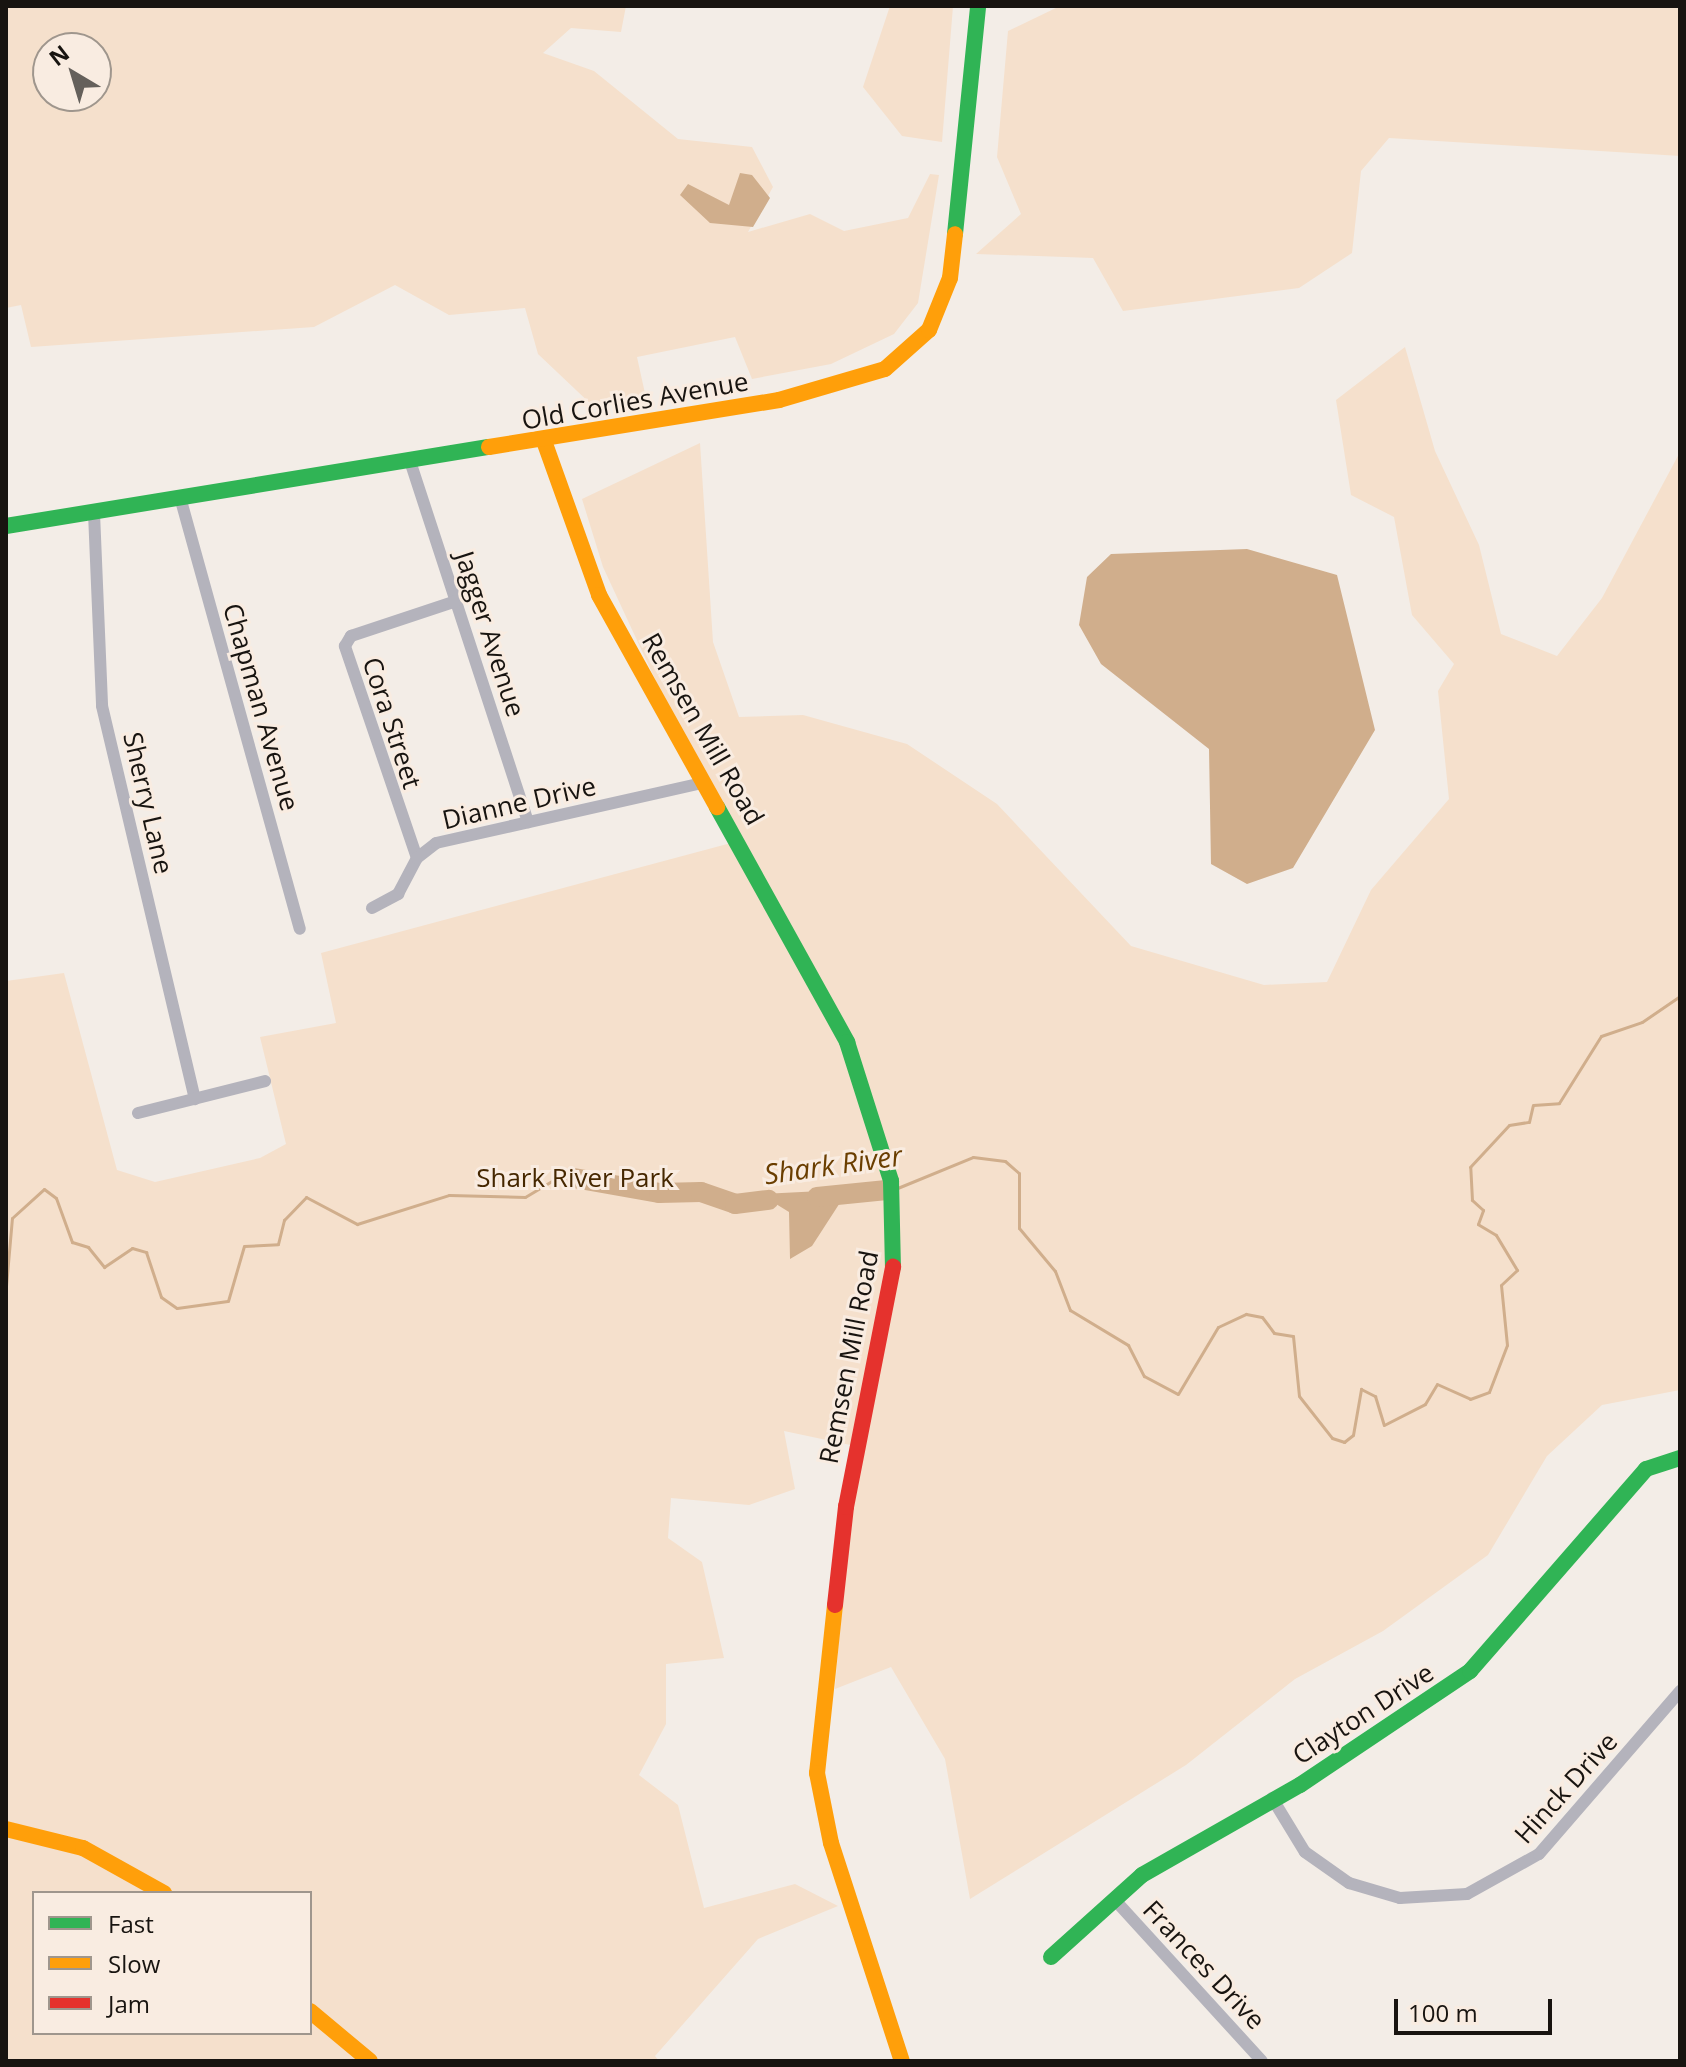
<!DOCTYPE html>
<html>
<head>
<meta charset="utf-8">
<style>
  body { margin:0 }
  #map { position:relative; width:1686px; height:2067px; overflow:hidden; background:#f3ede7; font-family:"Open Sans",sans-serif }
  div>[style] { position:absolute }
  .green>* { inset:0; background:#f5e0cc }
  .water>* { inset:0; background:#d0ae8c }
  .stream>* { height:3px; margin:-1.5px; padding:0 1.5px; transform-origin:1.5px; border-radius:1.5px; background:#d0ae8c }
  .river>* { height:20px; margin:-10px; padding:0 10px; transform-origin:10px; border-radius:10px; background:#d0ae8c }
  .street>* { height:12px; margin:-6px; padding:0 6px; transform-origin:6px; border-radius:6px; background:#b4b3bc }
  .fast>* { height:16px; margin:-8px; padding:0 8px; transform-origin:8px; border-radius:8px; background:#30b455 }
  .slow>* { height:16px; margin:-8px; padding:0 8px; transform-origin:8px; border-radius:8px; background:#ff9f0a }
  .jam>* { height:16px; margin:-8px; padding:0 8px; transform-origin:8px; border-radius:8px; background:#e5322d }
  span { translate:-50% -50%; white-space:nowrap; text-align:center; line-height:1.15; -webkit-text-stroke:6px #f9ece1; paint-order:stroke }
  .street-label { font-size:26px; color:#181410 }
  .park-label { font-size:26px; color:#452700 }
  .water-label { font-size:28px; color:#6a3e00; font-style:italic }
  .frame { position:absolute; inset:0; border:8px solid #181410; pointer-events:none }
  .legend { position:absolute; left:32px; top:1891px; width:280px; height:144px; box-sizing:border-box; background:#f9ece1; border:2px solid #9f968d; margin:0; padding:10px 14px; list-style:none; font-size:24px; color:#181410 }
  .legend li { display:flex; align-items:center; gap:16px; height:40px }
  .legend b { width:40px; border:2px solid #9f968d }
  .north { position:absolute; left:32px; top:32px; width:80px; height:80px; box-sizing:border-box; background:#f9ece1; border:2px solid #9f968d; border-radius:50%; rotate:322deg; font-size:22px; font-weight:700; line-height:32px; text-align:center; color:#181410 }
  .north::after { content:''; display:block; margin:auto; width:28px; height:36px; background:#65605b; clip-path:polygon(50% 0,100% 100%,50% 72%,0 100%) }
  .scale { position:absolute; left:1394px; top:1999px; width:158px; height:36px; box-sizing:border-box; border:4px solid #181410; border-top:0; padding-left:10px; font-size:24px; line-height:28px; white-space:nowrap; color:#181410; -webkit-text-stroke:6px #f9ece1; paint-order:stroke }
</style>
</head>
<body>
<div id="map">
  <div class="green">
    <div style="clip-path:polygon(evenodd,6px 6px,626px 6px,621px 32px,571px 28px,543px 53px,594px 71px,678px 139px,752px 147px,773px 187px,748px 232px,810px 214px,844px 231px,908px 218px,930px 174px,939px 175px,918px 303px,894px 334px,831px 364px,752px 379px,735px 337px,637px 357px,646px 398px,595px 408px,538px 354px,525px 308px,449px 315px,395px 285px,314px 327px,31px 347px,21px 305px,6px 308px,6px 6px,48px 48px,96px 48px,96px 96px,48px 96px,48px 48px)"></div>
    <div style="clip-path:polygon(890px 6px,953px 6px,942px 142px,902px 136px,863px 87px)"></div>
    <div style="clip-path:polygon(1060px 6px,1680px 6px,1680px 156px,1389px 138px,1361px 171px,1352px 253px,1299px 288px,1123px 311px,1093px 258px,976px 254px,1021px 214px,997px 157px,1008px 31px)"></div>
    <div style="clip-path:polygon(evenodd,1405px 347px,1435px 451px,1479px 545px,1501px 634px,1557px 656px,1602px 598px,1680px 452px,1680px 1390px,1602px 1405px,1547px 1456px,1488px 1555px,1383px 1631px,1295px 1679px,1186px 1765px,970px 1899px,945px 1759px,891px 1667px,835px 1689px,855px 1446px,784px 1431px,795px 1489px,749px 1505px,671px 1498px,668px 1538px,702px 1562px,724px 1658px,666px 1664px,666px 1724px,639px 1775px,678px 1805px,704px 1908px,795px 1884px,838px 1906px,758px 1939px,655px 2056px,659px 2061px,6px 2061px,6px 981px,64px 973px,117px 1170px,155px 1182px,260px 1158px,286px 1144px,260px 1037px,336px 1023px,321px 953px,731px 843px,603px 567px,582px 499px,700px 443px,713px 642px,739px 717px,803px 715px,907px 744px,997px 804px,1131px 946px,1264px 985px,1327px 982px,1371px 890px,1449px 799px,1438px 691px,1454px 664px,1412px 615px,1394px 517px,1351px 495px,1336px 400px,1405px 347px,34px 1893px,310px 1893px,310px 2033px,34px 2033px,34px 1893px)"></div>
  </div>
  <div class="water">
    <div style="clip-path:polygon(740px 173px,752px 175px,770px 198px,753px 227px,710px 223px,680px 195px,688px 184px,729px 205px)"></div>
    <div style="clip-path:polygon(1247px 549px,1337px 575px,1375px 730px,1293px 868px,1247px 884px,1211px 864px,1209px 749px,1101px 664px,1079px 625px,1087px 577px,1111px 554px)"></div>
    <div style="clip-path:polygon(841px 1190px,845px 1195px,812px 1246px,790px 1259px,789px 1212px,776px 1204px,743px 1205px,745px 1195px)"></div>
  </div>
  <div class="stream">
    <div style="left:895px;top:1189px;width:84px;rotate:-22.3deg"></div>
    <div style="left:973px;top:1157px;width:32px;rotate:7deg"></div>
    <div style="left:1005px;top:1161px;width:18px;rotate:41deg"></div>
    <div style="left:1019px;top:1173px;width:55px;rotate:90deg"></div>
    <div style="left:1019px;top:1228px;width:56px;rotate:50.1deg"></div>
    <div style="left:1055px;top:1271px;width:42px;rotate:69deg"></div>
    <div style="left:1070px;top:1310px;width:68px;rotate:31.1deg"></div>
    <div style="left:1128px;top:1345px;width:35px;rotate:63deg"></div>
    <div style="left:1144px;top:1376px;width:38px;rotate:28deg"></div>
    <div style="left:1178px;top:1394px;width:78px;rotate:-59.2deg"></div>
    <div style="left:1218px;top:1327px;width:31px;rotate:-25deg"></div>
    <div style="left:1246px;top:1314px;width:16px;rotate:11deg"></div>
    <div style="left:1262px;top:1317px;width:20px;rotate:53deg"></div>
    <div style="left:1274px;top:1333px;width:19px;rotate:9deg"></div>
    <div style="left:1293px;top:1336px;width:60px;rotate:84.3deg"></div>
    <div style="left:1299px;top:1396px;width:53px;rotate:51.8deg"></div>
    <div style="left:1332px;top:1438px;width:13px;rotate:18deg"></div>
    <div style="left:1344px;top:1442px;width:11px;rotate:-38deg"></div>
    <div style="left:1353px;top:1435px;width:47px;rotate:-80.1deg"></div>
    <div style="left:1361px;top:1389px;width:16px;rotate:27deg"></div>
    <div style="left:1375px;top:1396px;width:30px;rotate:73deg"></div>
    <div style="left:1384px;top:1425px;width:46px;rotate:-27.1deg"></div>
    <div style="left:1425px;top:1404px;width:23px;rotate:-59deg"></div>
    <div style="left:1437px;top:1384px;width:36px;rotate:24deg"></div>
    <div style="left:1470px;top:1399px;width:20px;rotate:-20deg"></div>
    <div style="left:1489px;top:1392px;width:50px;rotate:-69deg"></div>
    <div style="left:1507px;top:1345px;width:60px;rotate:-95.7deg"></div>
    <div style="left:1501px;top:1285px;width:22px;rotate:-43deg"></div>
    <div style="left:1517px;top:1270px;width:41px;rotate:-121deg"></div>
    <div style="left:1496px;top:1235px;width:21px;rotate:-149deg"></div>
    <div style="left:1478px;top:1224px;width:15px;rotate:-70deg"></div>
    <div style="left:1483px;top:1210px;width:15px;rotate:-138deg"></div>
    <div style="left:1472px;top:1200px;width:33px;rotate:-93deg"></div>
    <div style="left:1470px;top:1167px;width:57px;rotate:-47.1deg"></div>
    <div style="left:1509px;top:1125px;width:20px;rotate:-9deg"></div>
    <div style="left:1529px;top:1122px;width:17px;rotate:-77deg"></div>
    <div style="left:1533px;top:1105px;width:26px;rotate:-4deg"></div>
    <div style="left:1559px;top:1103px;width:79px;rotate:-57.9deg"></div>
    <div style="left:1601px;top:1036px;width:43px;rotate:-18.9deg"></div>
    <div style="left:1642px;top:1022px;width:46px;rotate:-34.4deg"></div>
    <div style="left:6px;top:1286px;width:68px;rotate:-85deg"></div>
    <div style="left:12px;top:1218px;width:43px;rotate:-42.2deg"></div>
    <div style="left:44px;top:1189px;width:15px;rotate:37deg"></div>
    <div style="left:56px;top:1198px;width:47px;rotate:70deg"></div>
    <div style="left:72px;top:1242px;width:17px;rotate:17deg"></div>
    <div style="left:88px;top:1247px;width:26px;rotate:51deg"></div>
    <div style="left:104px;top:1267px;width:34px;rotate:-34deg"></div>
    <div style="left:132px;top:1248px;width:15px;rotate:16deg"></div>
    <div style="left:146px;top:1252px;width:47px;rotate:71.6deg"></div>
    <div style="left:161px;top:1297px;width:19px;rotate:35deg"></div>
    <div style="left:177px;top:1308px;width:51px;rotate:-7.8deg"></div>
    <div style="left:228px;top:1301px;width:57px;rotate:-73.8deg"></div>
    <div style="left:244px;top:1246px;width:34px;rotate:-3deg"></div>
    <div style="left:278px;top:1244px;width:25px;rotate:-76deg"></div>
    <div style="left:284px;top:1220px;width:32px;rotate:-46deg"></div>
    <div style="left:306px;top:1197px;width:58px;rotate:27.9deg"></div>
    <div style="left:357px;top:1224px;width:96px;rotate:-17.5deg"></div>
    <div style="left:449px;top:1195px;width:76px;rotate:1.5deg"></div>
    <div style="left:525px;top:1197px;width:37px;rotate:-31deg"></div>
    <div style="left:557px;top:1178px;width:50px"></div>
    <div style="left:607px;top:1178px;width:139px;rotate:11.2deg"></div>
  </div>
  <div class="river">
    <div style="left:574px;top:1178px;width:86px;rotate:10deg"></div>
    <div style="left:659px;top:1193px;width:42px;rotate:-1.4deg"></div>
    <div style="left:701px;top:1192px;width:36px;rotate:19deg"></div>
    <div style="left:735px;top:1204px;width:34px;rotate:-7deg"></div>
    <div style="left:817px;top:1197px;width:70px;rotate:-5.7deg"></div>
  </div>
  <div class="street">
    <div style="left:410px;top:461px;width:380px;rotate:71.9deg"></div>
    <div style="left:180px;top:497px;width:448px;rotate:74.5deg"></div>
    <div style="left:94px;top:513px;width:193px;rotate:87.6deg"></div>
    <div style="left:102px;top:706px;width:404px;rotate:76.7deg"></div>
    <div style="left:417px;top:858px;width:224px;rotate:-108.8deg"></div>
    <div style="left:345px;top:646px;width:12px;rotate:-59deg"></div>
    <div style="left:351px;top:636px;width:111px;rotate:-18.4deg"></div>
    <div style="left:372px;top:908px;width:30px;rotate:-28deg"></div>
    <div style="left:398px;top:894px;width:41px;rotate:-62.2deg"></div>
    <div style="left:417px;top:858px;width:24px;rotate:-38deg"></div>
    <div style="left:436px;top:843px;width:274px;rotate:-12.7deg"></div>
    <div style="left:138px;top:1113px;width:131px;rotate:-14.1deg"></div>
    <div style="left:1272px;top:1798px;width:63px;rotate:58.6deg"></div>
    <div style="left:1305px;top:1852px;width:54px;rotate:35.2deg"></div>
    <div style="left:1349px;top:1883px;width:53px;rotate:16.4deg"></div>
    <div style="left:1400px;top:1898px;width:67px;rotate:-3.4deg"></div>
    <div style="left:1467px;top:1894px;width:82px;rotate:-29.1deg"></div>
    <div style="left:1539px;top:1854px;width:216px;rotate:-49.1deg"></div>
    <div style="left:1114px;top:1899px;width:219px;rotate:47.6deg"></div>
  </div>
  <div class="fast">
    <div style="left:955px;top:234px;width:229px;rotate:-84.2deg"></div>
    <div style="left:6px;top:526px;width:489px;rotate:-9.3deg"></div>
    <div style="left:717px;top:807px;width:269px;rotate:61deg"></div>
    <div style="left:847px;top:1042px;width:146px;rotate:72.4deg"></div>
    <div style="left:891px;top:1181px;width:86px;rotate:88.7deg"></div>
    <div style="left:1051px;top:1957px;width:122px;rotate:-42deg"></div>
    <div style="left:1142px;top:1875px;width:182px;rotate:-29.7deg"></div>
    <div style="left:1300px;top:1785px;width:205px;rotate:-33.8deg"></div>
    <div style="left:1470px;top:1671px;width:268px;rotate:-48.9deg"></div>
    <div style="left:1646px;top:1469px;width:36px;rotate:-18deg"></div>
  </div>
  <div class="slow">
    <div style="left:544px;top:441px;width:164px;rotate:70.3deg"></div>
    <div style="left:599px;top:595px;width:243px;rotate:60.9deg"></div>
    <div style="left:489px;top:447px;width:294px;rotate:-9.2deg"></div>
    <div style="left:779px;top:400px;width:110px;rotate:-16.3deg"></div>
    <div style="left:885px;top:369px;width:59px;rotate:-41.6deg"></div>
    <div style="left:929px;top:330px;width:56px;rotate:-68deg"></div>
    <div style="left:950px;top:278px;width:44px;rotate:-83.5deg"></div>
    <div style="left:835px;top:1605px;width:169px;rotate:96.1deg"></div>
    <div style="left:817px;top:1773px;width:71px;rotate:78.7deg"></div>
    <div style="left:831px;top:1843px;width:229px;rotate:72deg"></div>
    <div style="left:6px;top:1829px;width:79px;rotate:13.9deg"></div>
    <div style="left:83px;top:1848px;width:93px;rotate:29.1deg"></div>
    <div style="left:310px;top:2011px;width:78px;rotate:39.8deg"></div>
  </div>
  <div class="jam">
    <div style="left:835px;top:1605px;width:99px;rotate:-83.6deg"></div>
    <div style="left:846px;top:1507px;width:245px;rotate:-78.9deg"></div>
  </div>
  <div class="street-label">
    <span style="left:635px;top:401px;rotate:-10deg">Old Corlies Avenue</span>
    <span style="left:490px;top:634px;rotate:72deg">Jagger Avenue</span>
    <span style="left:261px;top:707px;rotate:74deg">Chapman Avenue</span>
    <span style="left:392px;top:723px;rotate:72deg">Cora Street</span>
    <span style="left:703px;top:729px;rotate:60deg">Remsen Mill Road</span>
    <span style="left:148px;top:803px;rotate:77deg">Sherry Lane</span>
    <span style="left:519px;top:803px;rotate:-13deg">Dianne Drive</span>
    <span style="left:849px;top:1357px;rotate:-79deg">Remsen Mill Road</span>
    <span style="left:1363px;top:1714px;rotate:-33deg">Clayton Drive</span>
    <span style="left:1566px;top:1788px;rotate:-48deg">Hinck Drive</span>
    <span style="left:1204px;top:1965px;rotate:47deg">Frances Drive</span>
  </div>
  <div class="park-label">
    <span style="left:575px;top:1178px">Shark River Park</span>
  </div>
  <div class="water-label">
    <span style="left:833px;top:1164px;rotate:-8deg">Shark River</span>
  </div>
  <div class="frame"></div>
  <ul class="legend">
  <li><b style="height:10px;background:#30b455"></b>Fast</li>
  <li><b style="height:10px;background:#ff9f0a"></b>Slow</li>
  <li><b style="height:10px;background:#e5322d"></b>Jam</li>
  </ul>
  <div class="north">N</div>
  <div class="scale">100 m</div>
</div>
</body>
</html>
